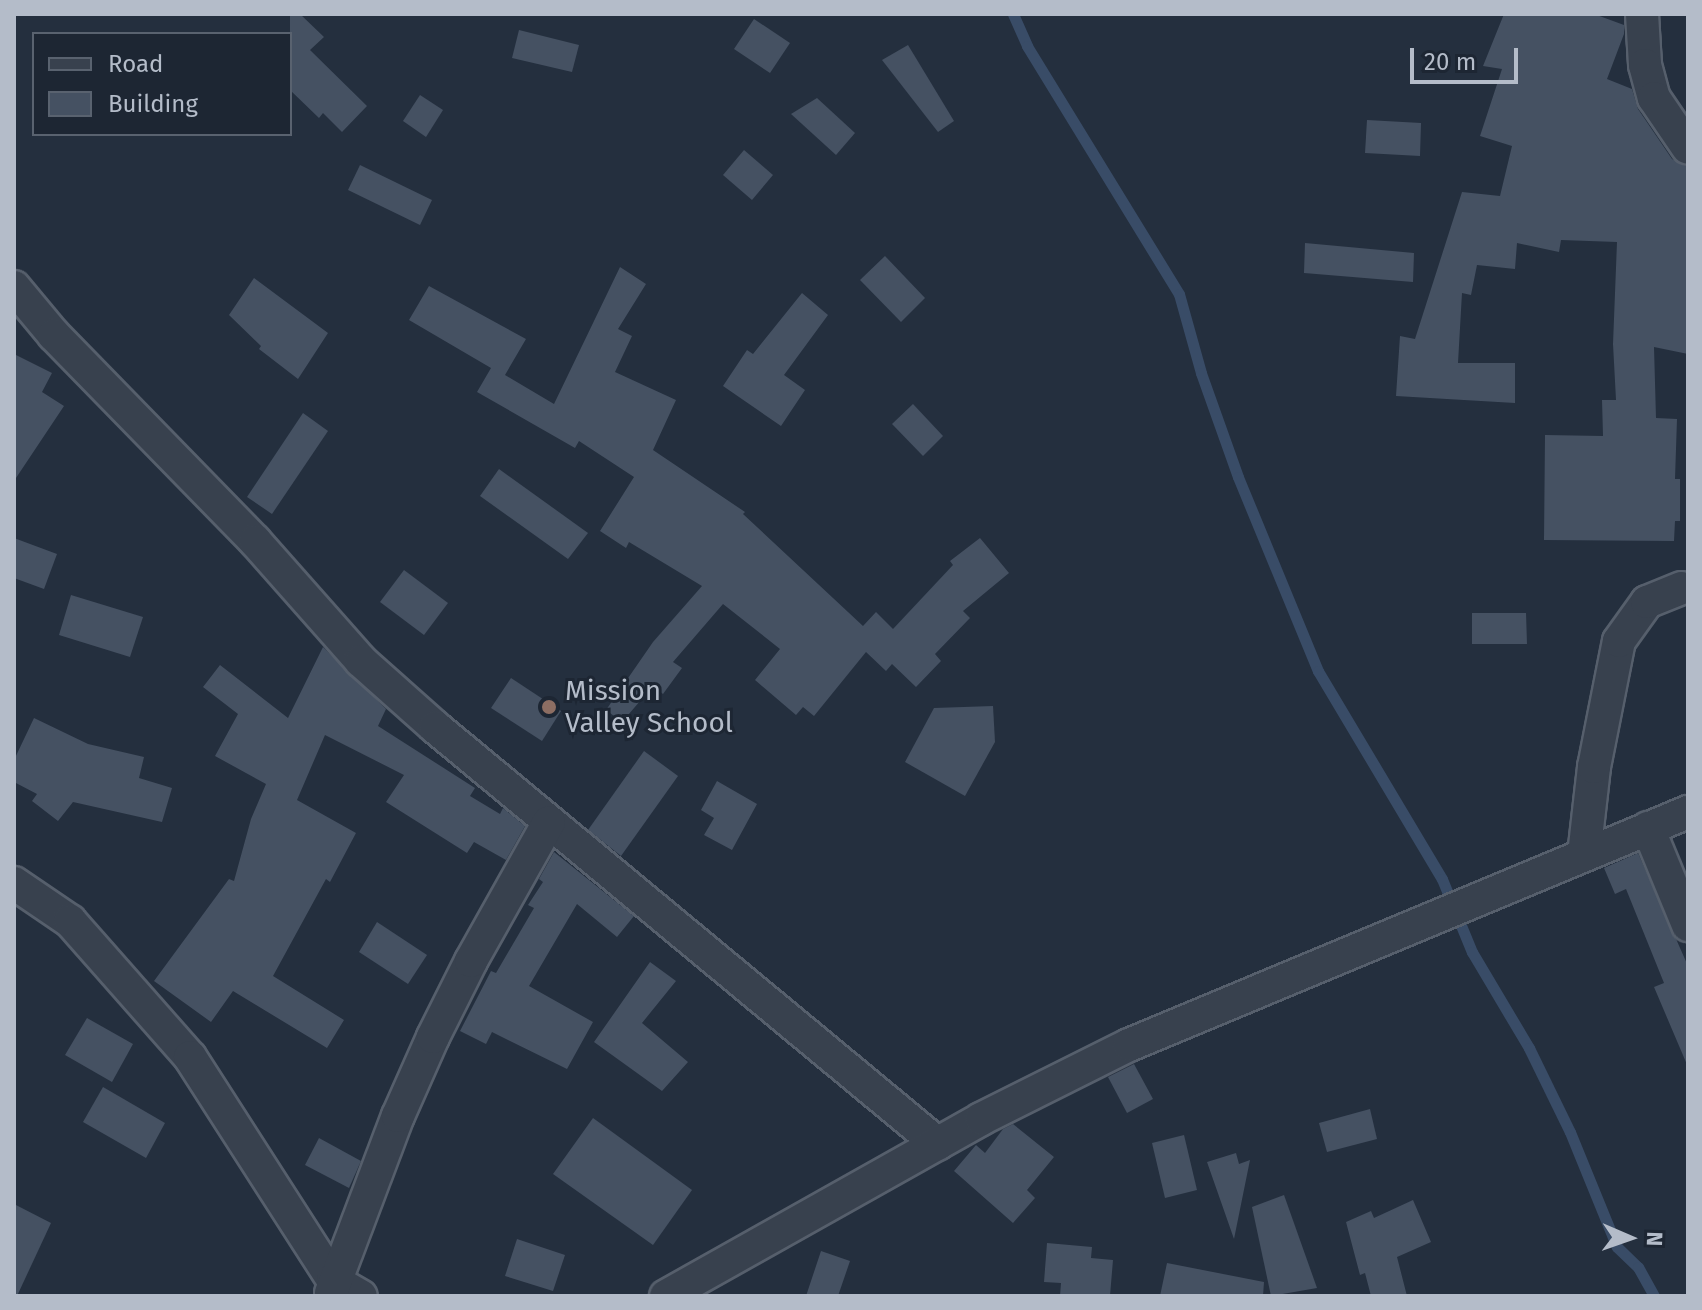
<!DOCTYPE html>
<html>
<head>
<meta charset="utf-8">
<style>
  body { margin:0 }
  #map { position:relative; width:1702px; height:1310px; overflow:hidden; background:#242f3e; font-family:"Fira Sans",sans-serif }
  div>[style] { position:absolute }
  .stream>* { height:11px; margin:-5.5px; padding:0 5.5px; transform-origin:5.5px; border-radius:5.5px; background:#394c67 }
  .building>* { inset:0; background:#455162 }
  .roads { filter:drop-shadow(2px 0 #565f6c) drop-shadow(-2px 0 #565f6c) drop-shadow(0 2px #565f6c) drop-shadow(0 -2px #565f6c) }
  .street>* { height:32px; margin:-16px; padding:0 16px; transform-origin:16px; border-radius:16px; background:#38414e }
  .dots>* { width:22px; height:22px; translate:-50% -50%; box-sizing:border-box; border:4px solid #1d2633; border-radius:50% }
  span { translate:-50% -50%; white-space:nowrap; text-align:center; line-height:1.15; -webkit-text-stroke:6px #1d2633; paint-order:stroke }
  .poi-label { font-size:28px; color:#b4bcc9 }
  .left { translate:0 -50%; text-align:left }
  .frame { position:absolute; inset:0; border:16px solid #b4bcc9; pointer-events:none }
  .legend { position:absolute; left:32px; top:32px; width:260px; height:104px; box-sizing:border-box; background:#1d2633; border:2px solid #59626f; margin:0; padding:10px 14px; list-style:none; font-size:24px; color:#b4bcc9 }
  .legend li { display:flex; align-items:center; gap:16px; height:40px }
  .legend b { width:40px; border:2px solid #59626f }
  .north { position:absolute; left:1590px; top:1198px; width:80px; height:80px; -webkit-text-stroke:6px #1d2633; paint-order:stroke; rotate:92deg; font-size:22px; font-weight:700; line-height:32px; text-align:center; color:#b4bcc9 }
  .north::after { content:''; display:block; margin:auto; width:28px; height:36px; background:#b4bcc9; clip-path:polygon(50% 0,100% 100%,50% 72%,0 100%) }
  .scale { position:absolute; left:1410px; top:48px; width:108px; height:36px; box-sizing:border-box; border:4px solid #b4bcc9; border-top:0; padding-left:10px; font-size:24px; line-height:28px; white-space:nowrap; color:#b4bcc9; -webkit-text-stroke:6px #1d2633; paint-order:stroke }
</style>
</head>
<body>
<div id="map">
  <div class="stream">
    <div style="left:1013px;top:14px;width:35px;rotate:66deg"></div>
    <div style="left:1027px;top:46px;width:291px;rotate:58.5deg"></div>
    <div style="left:1179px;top:294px;width:82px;rotate:74.4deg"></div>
    <div style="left:1201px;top:373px;width:110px;rotate:70.4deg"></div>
    <div style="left:1238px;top:477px;width:210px;rotate:67.6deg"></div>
    <div style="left:1318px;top:671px;width:242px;rotate:59.2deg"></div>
    <div style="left:1442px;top:879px;width:79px;rotate:67.7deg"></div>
    <div style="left:1472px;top:952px;width:112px;rotate:59.3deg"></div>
    <div style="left:1529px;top:1048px;width:93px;rotate:64deg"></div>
    <div style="left:1570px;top:1132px;width:124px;rotate:67.8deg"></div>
    <div style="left:1617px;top:1247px;width:29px;rotate:44deg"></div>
    <div style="left:1638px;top:1267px;width:33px;rotate:61deg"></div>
  </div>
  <div class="building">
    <div style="clip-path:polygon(290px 14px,300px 14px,324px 37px,310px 50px,367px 106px,342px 132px,323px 113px,319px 118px,290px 90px)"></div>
    <div style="clip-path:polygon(1504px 14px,1594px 14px,1624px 25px,1624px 34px,1607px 79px,1632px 89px,1638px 109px,1672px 159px,1688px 167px,1688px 354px,1654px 347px,1656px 418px,1677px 419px,1675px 479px,1680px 479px,1680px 521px,1675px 521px,1674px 541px,1544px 540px,1545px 435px,1603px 436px,1602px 400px,1616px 400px,1613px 344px,1617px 242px,1561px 240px,1559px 252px,1517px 243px,1515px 269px,1477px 265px,1471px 295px,1462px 293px,1458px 363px,1515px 363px,1515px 403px,1396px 396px,1400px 336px,1415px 339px,1462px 192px,1500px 196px,1512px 146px,1480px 136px,1502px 69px,1483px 66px)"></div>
    <div style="clip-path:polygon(754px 19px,790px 43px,770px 73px,734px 49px)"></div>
    <div style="clip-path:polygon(519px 30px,579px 45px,572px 72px,512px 58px)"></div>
    <div style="clip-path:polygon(908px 45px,954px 121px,938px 132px,882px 60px)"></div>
    <div style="clip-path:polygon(420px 95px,443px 110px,426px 137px,403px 121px)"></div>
    <div style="clip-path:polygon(817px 98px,855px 133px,836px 155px,791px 114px)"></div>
    <div style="clip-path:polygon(1367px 120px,1421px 123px,1420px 156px,1365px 153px)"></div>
    <div style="clip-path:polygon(744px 150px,773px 175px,752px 200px,723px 175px)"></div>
    <div style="clip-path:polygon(360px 165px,432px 200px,420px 225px,348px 190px)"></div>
    <div style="clip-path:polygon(1305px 243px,1414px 253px,1413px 282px,1304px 273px)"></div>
    <div style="clip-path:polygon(885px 256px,925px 298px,901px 322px,860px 280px)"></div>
    <div style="clip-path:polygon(620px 267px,646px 284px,618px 329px,632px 336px,615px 372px,676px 400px,653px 450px,745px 512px,743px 514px,863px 626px,876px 612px,893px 629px,953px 565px,950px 561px,980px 538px,1009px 573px,963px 611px,970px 618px,935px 654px,941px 661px,916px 687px,892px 664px,886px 671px,866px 652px,814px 716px,803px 707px,796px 715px,755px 680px,780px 649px,723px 604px,673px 662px,682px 668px,663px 694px,653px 686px,622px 722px,606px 710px,653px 642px,702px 586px,629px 542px,626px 548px,600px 531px,634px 477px,579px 441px,575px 448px,477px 392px,491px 368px,409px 320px,429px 286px,526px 339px,505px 375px,554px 404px)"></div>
    <div style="clip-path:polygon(254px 278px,328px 333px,298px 379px,259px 349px,261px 346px,229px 315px)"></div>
    <div style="clip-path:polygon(802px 293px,828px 315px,784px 375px,805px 390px,781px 426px,723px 386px,747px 350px,753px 354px)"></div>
    <div style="clip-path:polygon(14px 354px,52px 373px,42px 392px,64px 406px,14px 481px)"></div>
    <div style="clip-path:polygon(913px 404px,943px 436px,923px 456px,892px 424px)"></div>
    <div style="clip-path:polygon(303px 413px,328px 431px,272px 514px,247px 497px)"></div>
    <div style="clip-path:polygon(499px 469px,588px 533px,568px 559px,480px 496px)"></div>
    <div style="clip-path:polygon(14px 538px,57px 554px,44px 589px,14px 578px)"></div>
    <div style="clip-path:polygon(404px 570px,448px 603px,424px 635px,380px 602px)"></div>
    <div style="clip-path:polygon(71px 595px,143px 617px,130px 657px,59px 635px)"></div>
    <div style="clip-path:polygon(1472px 613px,1526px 613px,1527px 644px,1472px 644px)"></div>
    <div style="clip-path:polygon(323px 647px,386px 709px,378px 726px,475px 788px,470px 796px,500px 814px,503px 808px,525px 826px,506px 860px,474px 842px,467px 853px,386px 802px,404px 775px,325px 735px,297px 800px,356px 833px,330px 882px,326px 879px,273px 976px,344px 1020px,327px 1048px,233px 991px,211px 1022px,154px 981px,229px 879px,234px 881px,251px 819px,266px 784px,215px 756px,238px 714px,203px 687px,220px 665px,288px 718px)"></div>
    <div style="clip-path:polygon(511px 678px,561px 711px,542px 741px,491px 708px)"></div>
    <div style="clip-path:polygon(993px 706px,995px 742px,965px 796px,905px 762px,934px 708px)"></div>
    <div style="clip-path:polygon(34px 718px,88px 744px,144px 757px,139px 778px,172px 788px,162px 822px,73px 802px,58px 821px,32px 801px,37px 794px,14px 782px,14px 760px)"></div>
    <div style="clip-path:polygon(644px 751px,678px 776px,621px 856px,588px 830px)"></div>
    <div style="clip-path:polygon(717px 781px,757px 804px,732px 850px,704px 835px,714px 818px,701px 810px)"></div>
    <div style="clip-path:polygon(554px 852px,634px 916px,617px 937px,577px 904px,529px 986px,593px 1022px,567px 1069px,492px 1032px,486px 1044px,460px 1031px,491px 971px,496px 973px,534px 908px,528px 905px,543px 882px,539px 879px)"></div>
    <div style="clip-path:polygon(1638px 853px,1688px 966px,1688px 1067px,1654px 987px,1664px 983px,1626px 889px,1615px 894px,1604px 868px)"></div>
    <div style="clip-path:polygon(377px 922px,427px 955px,408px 984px,359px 952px)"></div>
    <div style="clip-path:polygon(650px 962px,676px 981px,642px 1023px,688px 1062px,662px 1091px,594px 1042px)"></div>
    <div style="clip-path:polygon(87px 1018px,133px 1044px,112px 1082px,65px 1055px)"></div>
    <div style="clip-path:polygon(1134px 1064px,1153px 1099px,1127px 1113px,1108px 1077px)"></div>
    <div style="clip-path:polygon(103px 1087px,165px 1123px,146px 1158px,83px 1122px)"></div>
    <div style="clip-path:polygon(1370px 1109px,1377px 1139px,1327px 1152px,1319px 1123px)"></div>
    <div style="clip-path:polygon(593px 1118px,692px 1190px,653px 1245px,553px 1174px)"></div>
    <div style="clip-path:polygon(1013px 1124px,1054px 1157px,1027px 1190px,1035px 1198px,1013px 1223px,954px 1171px,976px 1145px,985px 1153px,1003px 1129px)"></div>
    <div style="clip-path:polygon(1184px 1135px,1197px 1190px,1165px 1198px,1152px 1143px)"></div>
    <div style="clip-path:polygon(319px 1138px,361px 1161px,349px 1188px,305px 1165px)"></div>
    <div style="clip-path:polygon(1236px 1153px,1239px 1164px,1250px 1160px,1234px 1239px,1207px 1162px)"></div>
    <div style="clip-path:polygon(1284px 1195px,1317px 1288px,1271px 1296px,1252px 1207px)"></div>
    <div style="clip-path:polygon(1413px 1200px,1431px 1242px,1397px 1257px,1407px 1296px,1371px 1296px,1365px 1273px,1360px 1275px,1346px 1222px,1371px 1211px,1374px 1218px)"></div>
    <div style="clip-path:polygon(14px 1204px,51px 1223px,17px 1296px,14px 1296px)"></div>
    <div style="clip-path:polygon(517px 1239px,565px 1255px,553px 1291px,505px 1276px)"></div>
    <div style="clip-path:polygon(1047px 1243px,1092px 1247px,1091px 1258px,1113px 1260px,1110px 1296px,1060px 1296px,1061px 1283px,1044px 1282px)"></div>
    <div style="clip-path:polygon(821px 1251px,850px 1261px,838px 1296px,806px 1296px)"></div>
    <div style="clip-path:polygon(1167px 1263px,1264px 1282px,1263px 1296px,1160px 1296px)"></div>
  </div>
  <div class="roads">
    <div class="street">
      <div style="left:1642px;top:14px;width:51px;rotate:86.6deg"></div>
      <div style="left:1645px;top:65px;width:34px;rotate:75deg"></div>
      <div style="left:1654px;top:98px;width:60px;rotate:55.8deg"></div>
      <div style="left:14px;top:287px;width:62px;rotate:50.2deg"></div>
      <div style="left:54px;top:335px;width:288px;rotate:45.7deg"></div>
      <div style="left:255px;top:541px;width:160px;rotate:48.5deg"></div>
      <div style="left:361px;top:661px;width:99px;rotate:41.7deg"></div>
      <div style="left:435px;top:727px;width:653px;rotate:39.66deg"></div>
      <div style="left:1648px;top:828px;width:105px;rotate:67.6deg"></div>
      <div style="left:1584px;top:855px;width:89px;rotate:-83.5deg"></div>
      <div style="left:1594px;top:767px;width:128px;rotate:-78.8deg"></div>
      <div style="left:1619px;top:641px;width:48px;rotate:-54.3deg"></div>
      <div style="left:1647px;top:602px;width:37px;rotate:-22deg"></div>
      <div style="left:14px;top:883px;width:68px;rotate:34.2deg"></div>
      <div style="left:70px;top:921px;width:181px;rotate:48.6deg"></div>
      <div style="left:190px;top:1057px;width:265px;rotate:57.3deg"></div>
      <div style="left:333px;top:1280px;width:32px;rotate:30deg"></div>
      <div style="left:331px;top:1293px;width:189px;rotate:-69.3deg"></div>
      <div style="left:398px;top:1116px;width:86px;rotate:-66.1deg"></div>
      <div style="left:433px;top:1037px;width:85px;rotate:-63.4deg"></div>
      <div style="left:471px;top:961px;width:159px;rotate:-60.7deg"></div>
      <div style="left:666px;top:1296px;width:361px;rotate:-29.3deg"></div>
      <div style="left:981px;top:1119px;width:165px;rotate:-26.6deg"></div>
      <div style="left:1129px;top:1045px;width:606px;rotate:-22.63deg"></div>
    </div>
  </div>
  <div class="dots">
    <div style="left:549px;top:707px;background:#8d6e63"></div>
  </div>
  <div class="poi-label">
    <span class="left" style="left:565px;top:707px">Mission<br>Valley School</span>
  </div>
  <div class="frame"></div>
  <ul class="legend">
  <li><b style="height:10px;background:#38414e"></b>Road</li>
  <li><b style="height:22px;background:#455162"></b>Building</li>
  </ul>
  <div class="north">N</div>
  <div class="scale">20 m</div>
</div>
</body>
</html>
